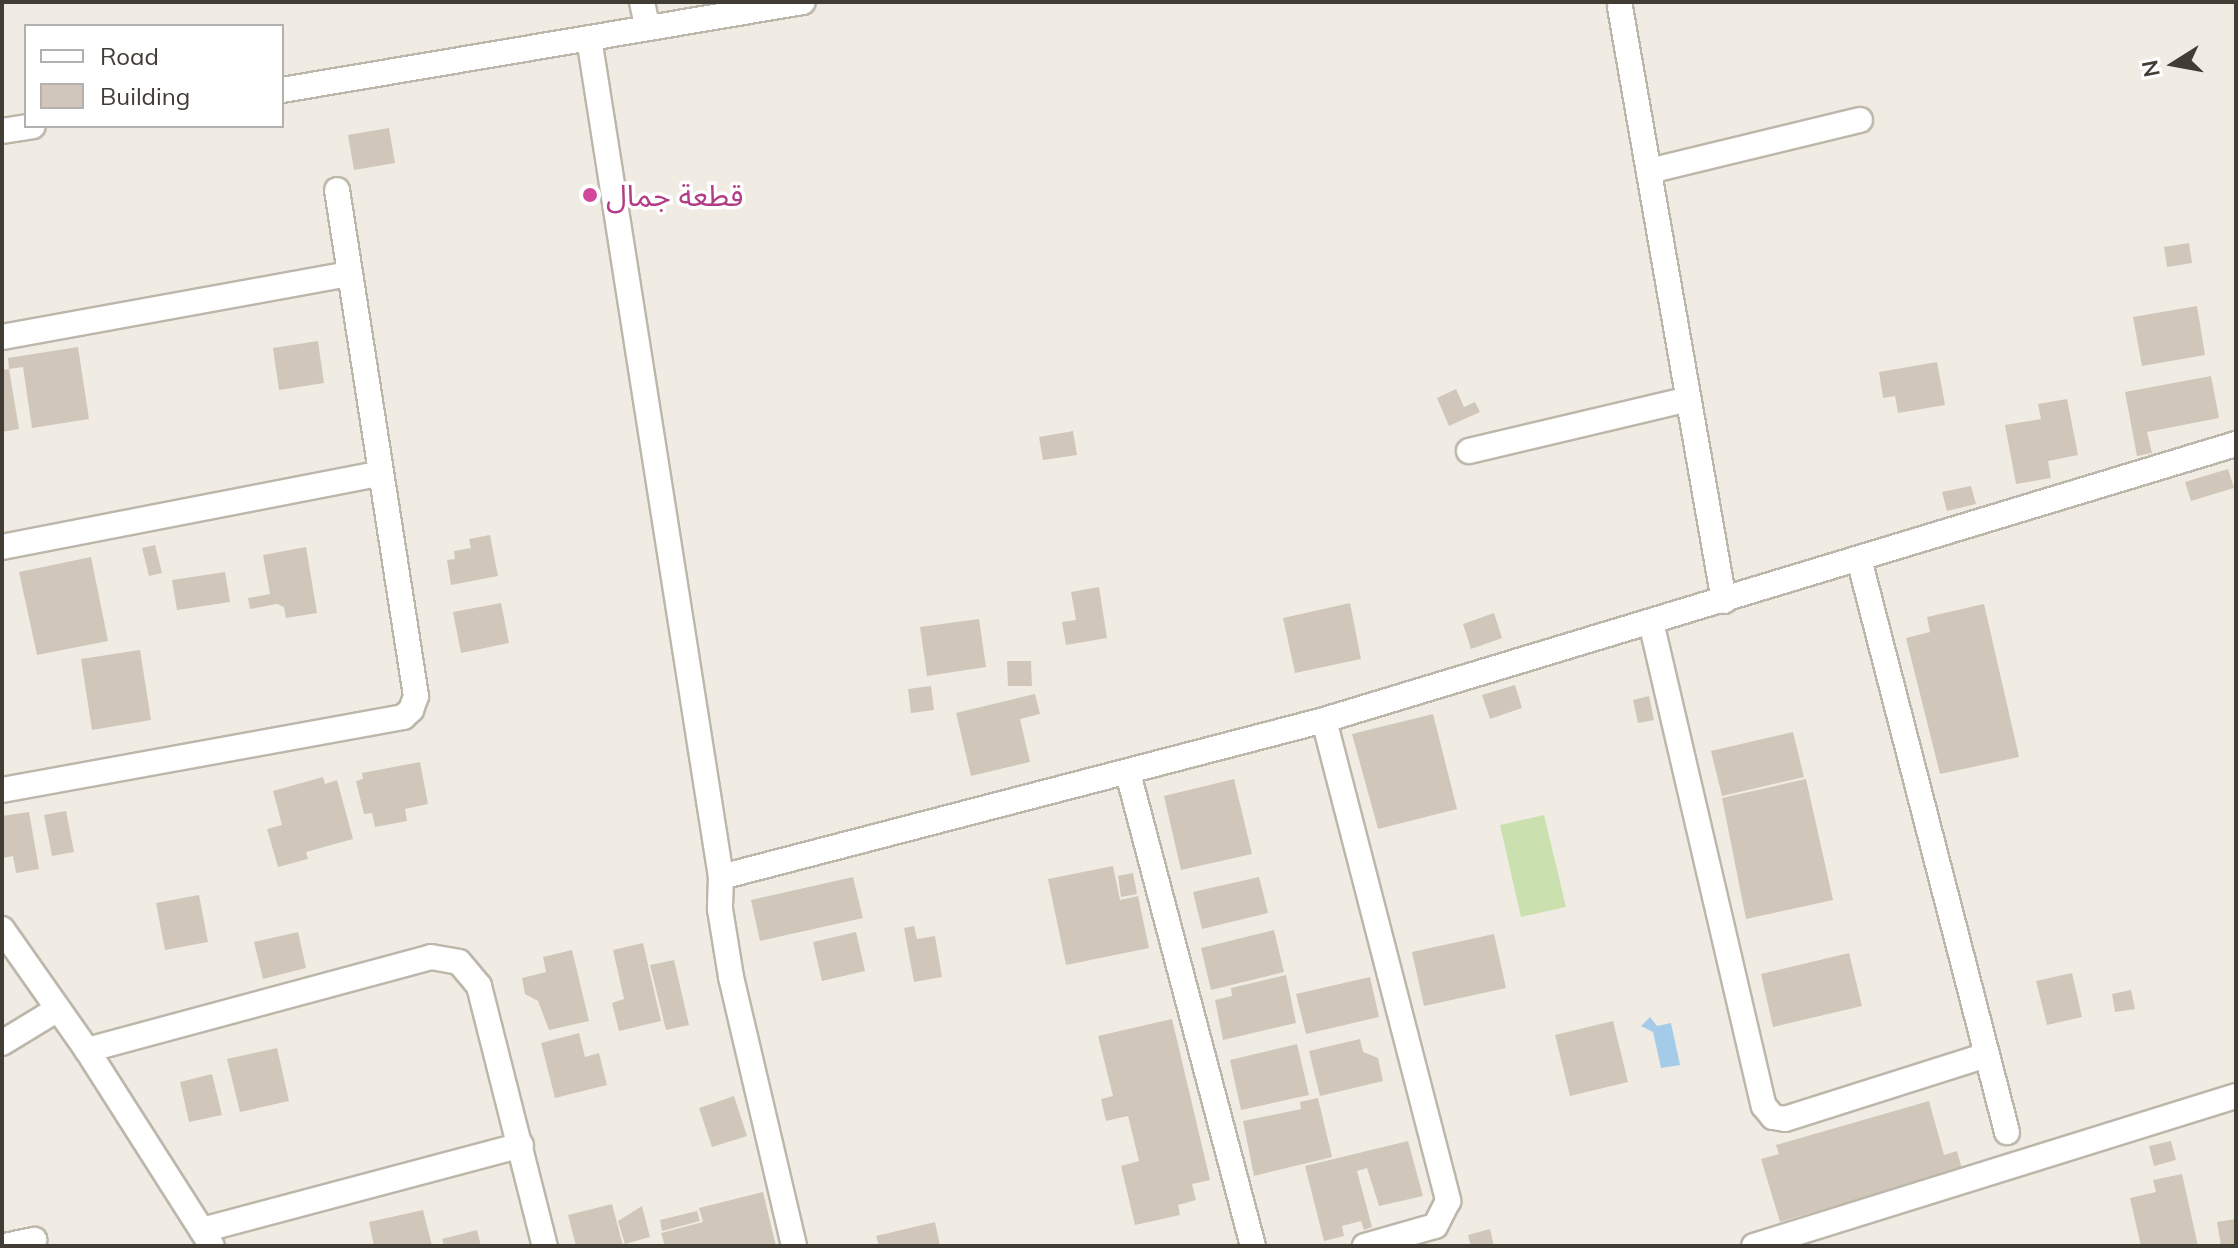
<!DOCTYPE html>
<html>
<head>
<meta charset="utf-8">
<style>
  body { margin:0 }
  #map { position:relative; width:2238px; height:1248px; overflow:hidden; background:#f0ece3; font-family:Mulish,"Noto Sans Arabic",sans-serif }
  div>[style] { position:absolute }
  .green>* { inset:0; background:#cbe0af }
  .water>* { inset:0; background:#a4cce8 }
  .building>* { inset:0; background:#d0c7ba }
  .roads { filter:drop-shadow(2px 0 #bdb6aa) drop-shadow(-2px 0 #bdb6aa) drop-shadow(0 2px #bdb6aa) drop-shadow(0 -2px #bdb6aa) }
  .street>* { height:24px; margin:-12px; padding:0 12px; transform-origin:12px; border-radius:12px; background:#fff }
  .dots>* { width:22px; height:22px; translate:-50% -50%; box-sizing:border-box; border:4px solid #fff; border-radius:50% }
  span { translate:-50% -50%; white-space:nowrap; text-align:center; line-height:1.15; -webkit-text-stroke:7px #fff; paint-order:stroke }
  .hotel-label { font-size:30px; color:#b23c85 }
  .left { translate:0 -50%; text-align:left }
  .frame { position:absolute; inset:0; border:4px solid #413c34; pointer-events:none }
  .legend { position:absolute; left:24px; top:24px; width:260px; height:104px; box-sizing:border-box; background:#fff; border:2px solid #b3b1ae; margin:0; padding:10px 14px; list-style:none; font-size:24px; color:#413c34 }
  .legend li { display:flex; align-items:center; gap:16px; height:40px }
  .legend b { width:40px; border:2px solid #b3b1ae }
  .north { position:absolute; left:2134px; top:24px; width:80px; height:80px; -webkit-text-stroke:6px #fff; paint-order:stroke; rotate:259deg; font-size:22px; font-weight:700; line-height:32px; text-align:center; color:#413c34 }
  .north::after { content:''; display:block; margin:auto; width:28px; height:36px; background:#413c34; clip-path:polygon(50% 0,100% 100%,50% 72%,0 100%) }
</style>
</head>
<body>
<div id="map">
  <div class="green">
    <div style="clip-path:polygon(1544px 815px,1566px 907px,1521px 917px,1500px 825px)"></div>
  </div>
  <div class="water">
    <div style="clip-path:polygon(1650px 1017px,1657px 1026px,1671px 1023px,1680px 1065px,1661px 1068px,1653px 1032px,1641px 1026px)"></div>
  </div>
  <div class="building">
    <div style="clip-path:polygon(389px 128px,395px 163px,354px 170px,348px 135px)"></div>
    <div style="clip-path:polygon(2189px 243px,2192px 263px,2167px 267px,2164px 247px)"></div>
    <div style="clip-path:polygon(2197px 306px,2205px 355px,2142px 366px,2133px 317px)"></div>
    <div style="clip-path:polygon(318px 341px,324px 383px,279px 390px,273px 348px)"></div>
    <div style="clip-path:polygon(78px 347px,89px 419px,32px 428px,23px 367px,9px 369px,8px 358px)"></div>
    <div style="clip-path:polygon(1937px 362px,1945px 405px,1898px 413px,1895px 396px,1883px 398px,1879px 372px)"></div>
    <div style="clip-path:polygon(9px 369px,19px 429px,2px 432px,2px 370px)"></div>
    <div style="clip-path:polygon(2211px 376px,2219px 418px,2147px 432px,2152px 453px,2137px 456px,2125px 392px)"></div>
    <div style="clip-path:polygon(1456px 389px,1464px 407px,1475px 402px,1480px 412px,1449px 426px,1437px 398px)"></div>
    <div style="clip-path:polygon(2067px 399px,2078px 455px,2048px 461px,2051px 478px,2016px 484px,2005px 425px,2041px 419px,2038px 404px)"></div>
    <div style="clip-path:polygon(1073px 431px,1077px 455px,1043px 460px,1039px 437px)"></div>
    <div style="clip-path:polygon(2228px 469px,2234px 488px,2191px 501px,2185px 482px)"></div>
    <div style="clip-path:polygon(1971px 486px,1976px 504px,1947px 511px,1942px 492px)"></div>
    <div style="clip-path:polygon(490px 535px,498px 576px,451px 585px,447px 560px,455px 559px,454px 551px,471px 548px,469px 539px)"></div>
    <div style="clip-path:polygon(155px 545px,162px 573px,149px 576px,142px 548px)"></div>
    <div style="clip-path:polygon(306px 547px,317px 613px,286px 618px,284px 607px,277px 604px,250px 609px,248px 598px,270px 594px,263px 555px)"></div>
    <div style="clip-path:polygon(91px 557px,108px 641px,37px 655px,19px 572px)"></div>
    <div style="clip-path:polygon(225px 572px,230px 602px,177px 610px,172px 580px)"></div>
    <div style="clip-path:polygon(1099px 587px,1107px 638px,1066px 645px,1062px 622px,1076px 620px,1071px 592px)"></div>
    <div style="clip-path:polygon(501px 603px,509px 643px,461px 653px,453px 612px)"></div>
    <div style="clip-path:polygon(1350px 603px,1361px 659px,1295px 673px,1283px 618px)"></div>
    <div style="clip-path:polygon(1984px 604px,2019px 757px,1940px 774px,1906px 638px,1930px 632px,1927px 617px)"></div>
    <div style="clip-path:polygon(1494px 613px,1502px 638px,1471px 649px,1463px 624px)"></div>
    <div style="clip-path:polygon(979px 619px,986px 667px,927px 676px,920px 627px)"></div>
    <div style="clip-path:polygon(140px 650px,151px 720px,92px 730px,81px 659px)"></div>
    <div style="clip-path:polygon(1007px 661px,1031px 661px,1032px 686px,1008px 686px)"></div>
    <div style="clip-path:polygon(1515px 685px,1522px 708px,1490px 719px,1482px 695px)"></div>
    <div style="clip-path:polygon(931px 686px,934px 710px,911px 713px,908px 689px)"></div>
    <div style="clip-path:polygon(1035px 694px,1040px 714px,1020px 719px,1030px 762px,971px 776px,956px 713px)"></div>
    <div style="clip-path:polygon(1649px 696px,1654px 720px,1638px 723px,1633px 700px)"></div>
    <div style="clip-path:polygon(1433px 714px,1457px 809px,1378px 829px,1352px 734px)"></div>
    <div style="clip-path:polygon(1793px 732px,1804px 777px,1722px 796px,1711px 751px)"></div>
    <div style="clip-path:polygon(420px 762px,428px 804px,405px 809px,407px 821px,375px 827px,372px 813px,364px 814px,356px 781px,363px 779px,362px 773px)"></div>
    <div style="clip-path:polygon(323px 777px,325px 784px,337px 780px,353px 839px,306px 852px,308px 859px,278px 867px,267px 829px,282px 825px,273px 791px)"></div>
    <div style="clip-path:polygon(1234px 779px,1252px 854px,1181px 870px,1164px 796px)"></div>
    <div style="clip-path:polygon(1806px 779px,1833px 900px,1746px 919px,1722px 798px)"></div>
    <div style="clip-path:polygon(66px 811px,74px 852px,52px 856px,44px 815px)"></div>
    <div style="clip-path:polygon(29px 812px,39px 869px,16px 873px,13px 856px,2px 858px,2px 816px)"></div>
    <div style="clip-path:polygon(1113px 866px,1120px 900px,1138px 896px,1149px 948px,1066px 965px,1048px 879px)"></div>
    <div style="clip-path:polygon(1133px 873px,1137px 894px,1121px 897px,1118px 876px)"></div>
    <div style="clip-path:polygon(853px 877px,863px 918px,760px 941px,751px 900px)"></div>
    <div style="clip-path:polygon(1259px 877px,1268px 913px,1202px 929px,1193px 892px)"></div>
    <div style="clip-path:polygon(199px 895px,208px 942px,165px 950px,156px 903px)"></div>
    <div style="clip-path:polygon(914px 926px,917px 939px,935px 936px,942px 977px,914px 982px,904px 928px)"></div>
    <div style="clip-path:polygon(1274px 930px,1284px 972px,1211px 990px,1201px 948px)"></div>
    <div style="clip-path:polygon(298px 932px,306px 968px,263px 979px,254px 942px)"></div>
    <div style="clip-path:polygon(856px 932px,865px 971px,822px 981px,813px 942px)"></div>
    <div style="clip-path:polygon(1494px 934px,1506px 988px,1424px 1006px,1412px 952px)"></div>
    <div style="clip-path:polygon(643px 943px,661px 1021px,619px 1031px,612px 1003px,624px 999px,613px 950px)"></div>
    <div style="clip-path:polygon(572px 950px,589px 1021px,549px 1030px,538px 1001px,525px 994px,522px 978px,546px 972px,543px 957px)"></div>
    <div style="clip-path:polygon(1849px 953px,1862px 1006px,1773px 1027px,1761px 974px)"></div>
    <div style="clip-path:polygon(674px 960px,689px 1025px,666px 1030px,650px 965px)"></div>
    <div style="clip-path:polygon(2072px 973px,2082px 1017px,2047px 1025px,2036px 981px)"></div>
    <div style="clip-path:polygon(1286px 975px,1296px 1023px,1223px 1040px,1215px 1000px,1232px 996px,1231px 988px)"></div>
    <div style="clip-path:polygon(1370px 977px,1379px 1017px,1306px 1034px,1296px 994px)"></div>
    <div style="clip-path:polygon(2131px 990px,2135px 1009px,2115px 1012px,2112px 994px)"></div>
    <div style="clip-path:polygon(1172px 1019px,1210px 1180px,1192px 1184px,1196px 1200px,1178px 1205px,1180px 1215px,1135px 1225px,1121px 1166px,1139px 1161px,1128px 1116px,1106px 1121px,1101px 1099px,1113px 1096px,1098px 1036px)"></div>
    <div style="clip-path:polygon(1613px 1021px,1628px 1082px,1570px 1096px,1555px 1035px)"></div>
    <div style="clip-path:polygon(579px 1033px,585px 1057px,599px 1053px,607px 1085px,555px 1098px,541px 1043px)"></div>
    <div style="clip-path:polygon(1360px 1039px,1363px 1052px,1378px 1058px,1383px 1081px,1320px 1096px,1309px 1051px)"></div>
    <div style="clip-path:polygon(1297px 1044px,1309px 1095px,1241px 1110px,1230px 1060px)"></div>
    <div style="clip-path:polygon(277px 1048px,289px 1101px,240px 1112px,227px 1059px)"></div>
    <div style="clip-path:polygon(212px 1074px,222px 1115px,189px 1122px,180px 1082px)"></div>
    <div style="clip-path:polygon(734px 1096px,747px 1136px,712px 1147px,699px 1108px)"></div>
    <div style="clip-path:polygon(1318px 1098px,1332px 1157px,1254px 1176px,1243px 1121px,1301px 1109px,1300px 1102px)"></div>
    <div style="clip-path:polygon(1929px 1101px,1944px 1155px,1957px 1151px,1962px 1169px,1780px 1222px,1761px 1159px,1779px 1154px,1776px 1145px)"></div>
    <div style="clip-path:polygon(1408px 1141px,1423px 1196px,1379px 1206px,1367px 1168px,1357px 1171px,1372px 1227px,1364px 1230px,1361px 1221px,1342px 1226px,1344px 1236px,1324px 1241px,1305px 1166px)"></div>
    <div style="clip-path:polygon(2171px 1141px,2176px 1160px,2154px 1166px,2149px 1146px)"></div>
    <div style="clip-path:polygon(2182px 1174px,2198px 1246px,2141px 1246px,2130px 1198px,2156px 1192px,2153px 1180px)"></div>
    <div style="clip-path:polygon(763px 1192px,776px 1246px,665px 1246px,661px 1233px,703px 1222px,699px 1208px)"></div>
    <div style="clip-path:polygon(612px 1204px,623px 1246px,576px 1246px,568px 1215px)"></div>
    <div style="clip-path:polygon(642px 1206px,650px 1237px,625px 1244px,618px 1221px)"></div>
    <div style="clip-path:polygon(423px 1210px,432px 1246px,374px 1246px,369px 1222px)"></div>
    <div style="clip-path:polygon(697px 1211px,700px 1221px,662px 1231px,660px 1220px)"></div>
    <div style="clip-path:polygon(2236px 1219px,2236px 1246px,2221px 1246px,2217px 1222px)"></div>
    <div style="clip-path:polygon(935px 1222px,940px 1246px,879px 1246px,876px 1236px)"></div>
    <div style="clip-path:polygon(1490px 1229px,1494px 1246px,1471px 1246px,1468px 1235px)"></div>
    <div style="clip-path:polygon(477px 1230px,481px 1246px,444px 1246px,442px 1239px)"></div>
  </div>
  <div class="roads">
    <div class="street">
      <div style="left:642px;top:2px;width:25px;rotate:78deg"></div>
      <div style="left:1620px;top:7px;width:603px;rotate:80.07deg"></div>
      <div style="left:589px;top:38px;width:849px;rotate:81.06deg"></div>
      <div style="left:721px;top:877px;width:32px;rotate:92deg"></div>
      <div style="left:720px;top:909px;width:69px;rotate:80.8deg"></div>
      <div style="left:731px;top:977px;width:276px;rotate:76.8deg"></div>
      <div style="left:282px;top:90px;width:528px;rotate:-9.59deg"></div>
      <div style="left:2px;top:131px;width:31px;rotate:-9deg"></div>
      <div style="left:1649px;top:171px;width:217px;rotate:-13.6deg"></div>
      <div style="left:2px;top:337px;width:353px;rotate:-10.3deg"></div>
      <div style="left:1469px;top:451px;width:221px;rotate:-13.3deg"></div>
      <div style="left:2px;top:547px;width:383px;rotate:-11deg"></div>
      <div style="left:1859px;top:559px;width:592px;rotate:75.52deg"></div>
      <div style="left:1651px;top:622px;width:497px;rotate:76.9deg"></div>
      <div style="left:1764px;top:1106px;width:14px;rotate:51deg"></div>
      <div style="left:1773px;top:1117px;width:12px;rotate:9deg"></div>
      <div style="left:1785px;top:1119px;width:212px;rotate:-17.6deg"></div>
      <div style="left:1324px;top:720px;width:497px;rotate:75.5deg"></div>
      <div style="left:1448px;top:1201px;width:28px;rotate:117deg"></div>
      <div style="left:1435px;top:1226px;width:73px;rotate:164.1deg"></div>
      <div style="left:1128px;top:773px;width:489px;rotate:75.2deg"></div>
      <div style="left:2px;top:790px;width:408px;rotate:-10.3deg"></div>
      <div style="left:403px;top:717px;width:11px;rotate:-41deg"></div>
      <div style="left:411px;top:710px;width:15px;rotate:-70deg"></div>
      <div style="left:416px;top:696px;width:512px;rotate:-98.87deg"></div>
      <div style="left:721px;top:877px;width:623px;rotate:-14.59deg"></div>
      <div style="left:1324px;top:720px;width:953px;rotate:-16.84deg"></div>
      <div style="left:2px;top:929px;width:148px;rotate:54.9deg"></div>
      <div style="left:87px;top:1050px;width:232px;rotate:57.5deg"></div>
      <div style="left:2px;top:1043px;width:63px;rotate:-31.4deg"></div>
      <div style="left:87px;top:1050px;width:356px;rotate:-15.1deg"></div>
      <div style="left:431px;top:957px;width:28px;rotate:10deg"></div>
      <div style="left:459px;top:962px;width:31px;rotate:50deg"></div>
      <div style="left:479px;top:986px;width:268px;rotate:75.8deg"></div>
      <div style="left:202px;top:1230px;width:330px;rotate:-14.9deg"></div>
      <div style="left:5px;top:1246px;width:30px;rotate:-12deg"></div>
      <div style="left:1754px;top:1246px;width:505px;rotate:-17.29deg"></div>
    </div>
  </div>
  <div class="dots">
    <div style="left:590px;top:195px;background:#d1479c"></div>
  </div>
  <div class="hotel-label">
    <span class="left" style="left:606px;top:195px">قطعة جمال</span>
  </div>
  <div class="frame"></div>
  <ul class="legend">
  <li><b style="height:10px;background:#fff"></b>Road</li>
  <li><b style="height:22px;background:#d0c7ba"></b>Building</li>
  </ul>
  <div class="north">N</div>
</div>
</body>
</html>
